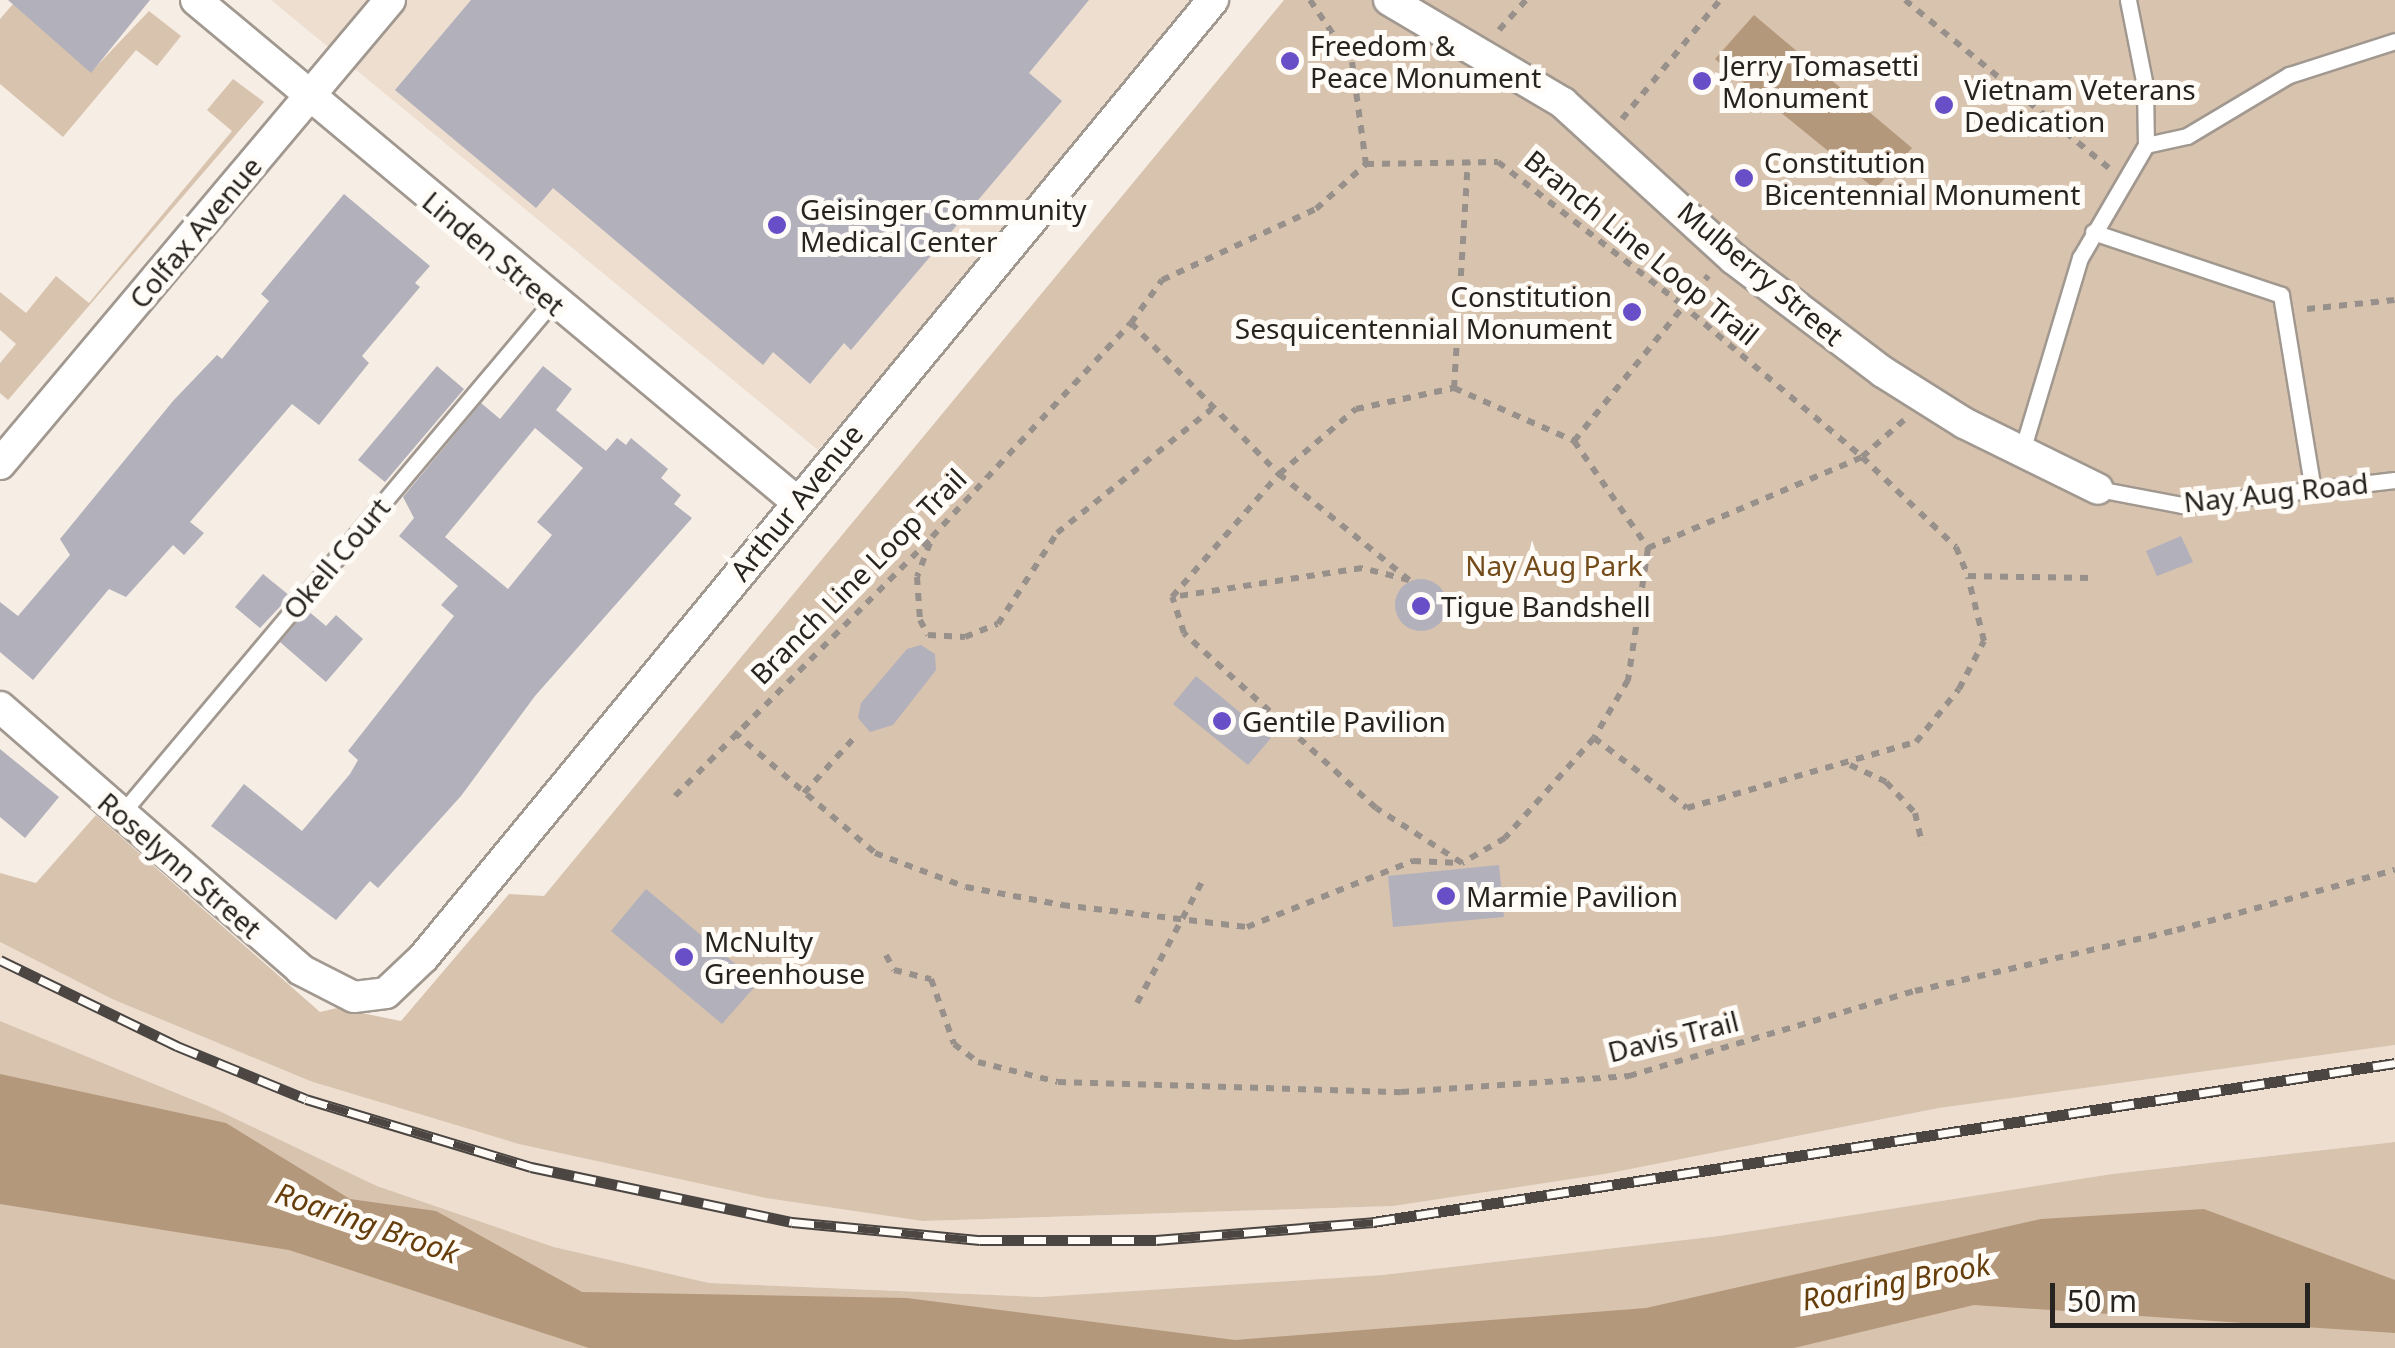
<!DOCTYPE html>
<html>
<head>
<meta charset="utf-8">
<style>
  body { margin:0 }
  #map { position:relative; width:2395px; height:1348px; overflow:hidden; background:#f6ede4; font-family:"Noto Sans",sans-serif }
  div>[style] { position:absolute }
  .built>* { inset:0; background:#edded0 }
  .green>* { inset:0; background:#d8c3ae }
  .water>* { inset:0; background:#b4987b }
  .building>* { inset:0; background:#b1b0bb }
  .round { border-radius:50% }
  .path>* { height:6px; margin-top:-3px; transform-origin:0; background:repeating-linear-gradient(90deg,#98918b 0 8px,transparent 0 16px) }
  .roads { filter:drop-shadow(2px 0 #a19890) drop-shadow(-2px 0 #a19890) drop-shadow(0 2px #a19890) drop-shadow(0 -2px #a19890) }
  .service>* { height:15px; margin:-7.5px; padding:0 7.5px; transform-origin:7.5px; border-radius:7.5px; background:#fff }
  .minor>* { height:30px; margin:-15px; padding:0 15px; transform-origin:15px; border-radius:15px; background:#fff }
  .rail>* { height:11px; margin-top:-5.5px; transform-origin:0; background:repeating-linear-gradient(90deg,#fffbf7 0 22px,#4b4642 0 44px); box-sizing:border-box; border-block:2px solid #4b4642 }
  .dots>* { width:28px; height:28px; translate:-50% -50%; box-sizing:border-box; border:5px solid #fffbf7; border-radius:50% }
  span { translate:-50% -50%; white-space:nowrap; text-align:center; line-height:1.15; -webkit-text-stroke:10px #fffbf7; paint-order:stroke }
  .poi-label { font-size:28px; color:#272320 }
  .left { translate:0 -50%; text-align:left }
  .right { translate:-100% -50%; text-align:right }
  .street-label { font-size:28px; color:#272320 }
  .park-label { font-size:28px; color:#744c1c }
  .water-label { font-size:30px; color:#663e0b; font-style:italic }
  .scale { position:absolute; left:2050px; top:1283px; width:260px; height:45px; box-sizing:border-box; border:5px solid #272320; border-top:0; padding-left:12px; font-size:30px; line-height:35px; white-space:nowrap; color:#272320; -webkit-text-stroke:8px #fffbf7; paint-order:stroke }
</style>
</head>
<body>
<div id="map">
  <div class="built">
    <div style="clip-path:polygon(271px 0,1200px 0,818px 450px)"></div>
    <div style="clip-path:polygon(0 942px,112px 999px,310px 1081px,923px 1221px,1393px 1206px,1605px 1174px,1939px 1108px,2395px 1045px,2395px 1142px,2112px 1174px,1719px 1236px,1382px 1275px,1040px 1297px,709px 1283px,554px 1247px,377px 1186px,213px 1108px,0 1021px)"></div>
  </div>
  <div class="green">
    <div style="clip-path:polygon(1284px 0,2395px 0,2395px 1045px,1939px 1108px,1605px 1174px,1393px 1206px,923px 1221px,766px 1198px,519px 1144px,310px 1081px,112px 999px,0 942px,0 873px,36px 883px,96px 815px,320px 1012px,337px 1008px,401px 1021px,509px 894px,544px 896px)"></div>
    <div style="clip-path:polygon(13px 4px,91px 72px,149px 11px,181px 36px,157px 66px,136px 50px,63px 137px,0 84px,0 19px)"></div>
    <div style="clip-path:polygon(233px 79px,264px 102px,8px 400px,0 393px,0 363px,16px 344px,0 330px,0 292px,26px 313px,56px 276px,89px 303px,232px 131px,207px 110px)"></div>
    <div style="clip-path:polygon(0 1021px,213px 1108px,377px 1186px,554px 1247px,709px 1283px,1040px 1297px,1382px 1275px,1719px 1236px,2112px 1174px,2395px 1142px,2395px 1348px,0 1348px)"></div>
  </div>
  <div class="water">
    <div style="clip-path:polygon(1754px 15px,1912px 148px,1875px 189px,1715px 59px)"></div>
    <div style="clip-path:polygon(0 1074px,226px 1123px,350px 1199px,436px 1211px,582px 1292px,907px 1298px,1235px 1340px,1646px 1308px,2041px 1219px,2204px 1209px,2395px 1280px,2395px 1333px,1974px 1305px,1794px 1348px,589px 1348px,289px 1250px,0 1204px)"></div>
  </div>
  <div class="building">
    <div style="clip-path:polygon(8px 0,150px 0,91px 73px)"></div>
    <div style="clip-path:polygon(471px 0,1089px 0,1029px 73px,1062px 101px,851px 350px,844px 343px,810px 384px,773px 352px,763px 365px,553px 188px,536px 208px,395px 90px)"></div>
    <div style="clip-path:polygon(344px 194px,430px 266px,415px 283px,420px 287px,362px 356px,369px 363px,319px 425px,292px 404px,190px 522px,204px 533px,184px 555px,173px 545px,126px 597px,109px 589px,33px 680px,0 652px,0 602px,18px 616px,70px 555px,60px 539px,173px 401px,217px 355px,222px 359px,269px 301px,261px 294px)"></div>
    <div style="clip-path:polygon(437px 366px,464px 389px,385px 482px,358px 460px)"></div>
    <div style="clip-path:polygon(evenodd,543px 366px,572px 389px,556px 410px,606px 451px,617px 438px,626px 445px,631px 438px,668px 469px,661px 478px,681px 495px,674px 504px,692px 518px,535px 696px,461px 796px,378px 888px,370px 881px,336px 920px,211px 826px,244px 784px,302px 831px,350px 774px,358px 760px,348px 751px,454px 616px,441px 605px,458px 586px,399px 536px,414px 518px,403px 497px,481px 403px,500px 419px,543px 366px,535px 428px,583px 468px,537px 522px,552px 535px,508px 589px,445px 537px,535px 428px)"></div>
    <div style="clip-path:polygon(2181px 536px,2193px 562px,2157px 576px,2146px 551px)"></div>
    <div style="clip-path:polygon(263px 574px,290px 596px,260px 628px,235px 607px)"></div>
    <div class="round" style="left:1395px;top:579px;width:52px;height:52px"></div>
    <div style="clip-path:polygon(307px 610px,326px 626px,336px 615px,363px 639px,326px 682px,280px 642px)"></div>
    <div style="clip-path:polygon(921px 645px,935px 654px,936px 670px,893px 725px,870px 732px,858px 718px,861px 703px,907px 649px)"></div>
    <div style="clip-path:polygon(1196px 676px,1271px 738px,1248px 765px,1173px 704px)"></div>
    <div style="clip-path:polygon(0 749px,59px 797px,25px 838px,0 817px)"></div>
    <div style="clip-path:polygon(1499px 865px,1504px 917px,1393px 927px,1388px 876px)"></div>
    <div style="clip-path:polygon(646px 889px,758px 983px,722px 1024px,611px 931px)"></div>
  </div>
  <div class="path">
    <div style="left:1310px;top:0;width:75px;rotate:55.9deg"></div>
    <div style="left:1352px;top:62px;width:103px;rotate:82.2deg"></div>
    <div style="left:1905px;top:0;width:264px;rotate:39.5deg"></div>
    <div style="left:1499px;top:30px;width:40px;rotate:-48deg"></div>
    <div style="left:1622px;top:119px;width:154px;rotate:-50.5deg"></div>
    <div style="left:2307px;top:309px;width:88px;rotate:-5.8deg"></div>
    <div style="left:1131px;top:323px;width:211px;rotate:45.6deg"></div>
    <div style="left:1279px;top:474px;width:168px;rotate:39.2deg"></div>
    <div style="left:1409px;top:580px;width:49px;rotate:-165.7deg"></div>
    <div style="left:1362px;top:568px;width:191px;rotate:171.3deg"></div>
    <div style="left:1454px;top:388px;width:131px;rotate:23.8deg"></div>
    <div style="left:1574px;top:441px;width:130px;rotate:55.3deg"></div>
    <div style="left:1648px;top:548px;width:134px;rotate:98.6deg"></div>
    <div style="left:1628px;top:680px;width:67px;rotate:120.4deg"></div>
    <div style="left:1594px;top:738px;width:134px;rotate:131.7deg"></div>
    <div style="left:1505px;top:838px;width:50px;rotate:149.8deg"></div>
    <div style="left:1462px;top:863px;width:102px;rotate:-147.4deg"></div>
    <div style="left:1376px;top:808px;width:260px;rotate:-137.7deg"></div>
    <div style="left:1184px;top:633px;width:38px;rotate:-108deg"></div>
    <div style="left:1172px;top:597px;width:163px;rotate:-49deg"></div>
    <div style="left:1279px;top:474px;width:101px;rotate:-40.2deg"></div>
    <div style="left:1356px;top:409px;width:100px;rotate:-12.1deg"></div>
    <div style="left:1454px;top:388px;width:227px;rotate:-86.5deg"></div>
    <div style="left:1574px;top:441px;width:213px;rotate:-50.9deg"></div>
    <div style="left:930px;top:543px;width:36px;rotate:111deg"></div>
    <div style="left:917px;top:577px;width:43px;rotate:86deg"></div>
    <div style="left:920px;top:620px;width:17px;rotate:62deg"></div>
    <div style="left:928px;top:635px;width:37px;rotate:3deg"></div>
    <div style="left:965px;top:637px;width:35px;rotate:-22deg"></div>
    <div style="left:998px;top:624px;width:108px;rotate:-57deg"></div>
    <div style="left:1057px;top:533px;width:198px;rotate:-38.7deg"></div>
    <div style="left:1648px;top:548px;width:233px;rotate:-23deg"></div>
    <div style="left:1862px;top:457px;width:56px;rotate:-41.4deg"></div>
    <div style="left:734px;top:732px;width:186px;rotate:40.6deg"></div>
    <div style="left:875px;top:853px;width:97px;rotate:20.5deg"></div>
    <div style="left:966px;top:887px;width:98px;rotate:10.6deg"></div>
    <div style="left:1062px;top:905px;width:186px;rotate:6.8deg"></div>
    <div style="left:1247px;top:927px;width:179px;rotate:-21.7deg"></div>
    <div style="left:1413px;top:861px;width:48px;rotate:2.4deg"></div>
    <div style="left:1594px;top:738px;width:116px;rotate:37deg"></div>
    <div style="left:1687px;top:808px;width:238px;rotate:-16.1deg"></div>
    <div style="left:1916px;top:742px;width:68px;rotate:-50.9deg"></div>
    <div style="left:1959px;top:689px;width:54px;rotate:-62.5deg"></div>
    <div style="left:1984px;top:641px;width:66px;rotate:-104deg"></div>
    <div style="left:1850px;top:765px;width:40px;rotate:25deg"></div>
    <div style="left:1886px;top:782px;width:42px;rotate:46.9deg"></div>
    <div style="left:1915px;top:813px;width:32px;rotate:77deg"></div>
    <div style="left:804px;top:793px;width:74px;rotate:-47.7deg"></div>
    <div style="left:675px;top:796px;width:365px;rotate:-45.2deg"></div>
    <div style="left:932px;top:537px;width:292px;rotate:-47.1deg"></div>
    <div style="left:1131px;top:323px;width:53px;rotate:-54.2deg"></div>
    <div style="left:1162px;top:280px;width:170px;rotate:-24.8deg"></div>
    <div style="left:1316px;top:209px;width:67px;rotate:-42deg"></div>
    <div style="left:1366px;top:164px;width:132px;rotate:-0.9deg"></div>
    <div style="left:1498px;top:162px;width:230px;rotate:37.8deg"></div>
    <div style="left:1680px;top:303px;width:238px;rotate:40.2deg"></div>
    <div style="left:1862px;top:457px;width:130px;rotate:43.8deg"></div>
    <div style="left:1956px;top:547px;width:31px;rotate:68deg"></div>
    <div style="left:1968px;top:576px;width:120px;rotate:1deg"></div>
    <div style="left:886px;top:955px;width:17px;rotate:62deg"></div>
    <div style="left:894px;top:970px;width:38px;rotate:14deg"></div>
    <div style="left:931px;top:979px;width:69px;rotate:70.5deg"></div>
    <div style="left:954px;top:1044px;width:30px;rotate:37deg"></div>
    <div style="left:978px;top:1062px;width:82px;rotate:14deg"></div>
    <div style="left:1058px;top:1082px;width:343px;rotate:1.7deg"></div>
    <div style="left:1401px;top:1092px;width:229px;rotate:-4deg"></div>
    <div style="left:1629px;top:1076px;width:298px;rotate:-16.6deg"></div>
    <div style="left:1915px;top:991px;width:269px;rotate:-13.1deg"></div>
    <div style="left:2177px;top:930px;width:226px;rotate:-15.4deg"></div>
    <div style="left:1137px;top:1003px;width:140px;rotate:-61.8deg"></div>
  </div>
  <div class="roads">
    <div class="service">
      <div style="left:2146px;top:145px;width:42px;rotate:-12.4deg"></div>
      <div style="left:2187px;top:136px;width:119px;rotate:-30.9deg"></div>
      <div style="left:2289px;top:75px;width:111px;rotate:-17.8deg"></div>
      <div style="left:2093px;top:232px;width:198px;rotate:18.5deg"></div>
      <div style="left:2281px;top:295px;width:198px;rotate:80.7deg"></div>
      <div style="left:2022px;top:451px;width:202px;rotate:-73.3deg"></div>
      <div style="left:2080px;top:258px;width:131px;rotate:-59.7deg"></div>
      <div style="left:2146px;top:145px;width:59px;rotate:-91deg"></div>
      <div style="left:2145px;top:86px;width:88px;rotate:-101.2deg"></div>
      <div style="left:2098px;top:489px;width:86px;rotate:10.8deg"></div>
      <div style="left:2182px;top:505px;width:214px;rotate:-6.7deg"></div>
      <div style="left:122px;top:813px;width:666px;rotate:-49.93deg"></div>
    </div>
    <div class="minor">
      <div style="left:196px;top:0;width:782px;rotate:39.86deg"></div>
      <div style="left:1389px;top:0;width:202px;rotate:30.6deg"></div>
      <div style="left:1563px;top:103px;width:231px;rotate:42.4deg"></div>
      <div style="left:1734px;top:259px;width:187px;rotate:37.2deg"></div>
      <div style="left:1883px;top:372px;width:96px;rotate:32.2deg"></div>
      <div style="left:1964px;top:423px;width:149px;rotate:26.2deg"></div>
      <div style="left:0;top:464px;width:606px;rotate:-49.95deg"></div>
      <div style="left:0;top:707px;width:400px;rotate:41.1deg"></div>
      <div style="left:301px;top:970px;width:59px;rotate:27deg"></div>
      <div style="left:354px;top:997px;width:32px;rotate:-7deg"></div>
      <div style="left:386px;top:993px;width:51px;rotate:-43.4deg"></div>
      <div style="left:423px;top:958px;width:1242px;rotate:-50.49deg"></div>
    </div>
  </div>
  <div class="rail">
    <div style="left:0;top:960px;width:197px;rotate:25.9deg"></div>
    <div style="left:177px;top:1046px;width:139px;rotate:22.3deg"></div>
    <div style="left:306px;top:1099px;width:235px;rotate:16.8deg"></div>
    <div style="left:531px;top:1167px;width:267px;rotate:11.9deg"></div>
    <div style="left:792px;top:1222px;width:189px;rotate:5.5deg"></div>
    <div style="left:980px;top:1240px;width:176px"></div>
    <div style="left:1156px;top:1240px;width:218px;rotate:-4.7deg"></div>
    <div style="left:1373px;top:1222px;width:1034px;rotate:-8.84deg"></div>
  </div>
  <div class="dots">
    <div style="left:1290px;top:61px;background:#684fc8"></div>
    <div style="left:1702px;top:81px;background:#684fc8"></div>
    <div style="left:1944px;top:105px;background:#684fc8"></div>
    <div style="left:1744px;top:178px;background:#684fc8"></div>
    <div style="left:777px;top:225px;background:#684fc8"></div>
    <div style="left:1632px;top:312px;background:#684fc8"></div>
    <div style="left:1421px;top:606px;background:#684fc8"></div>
    <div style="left:1222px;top:721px;background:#684fc8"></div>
    <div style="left:1446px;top:896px;background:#684fc8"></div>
    <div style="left:684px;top:957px;background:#684fc8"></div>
  </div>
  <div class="poi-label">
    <span class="left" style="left:1310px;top:61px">Freedom &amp;<br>Peace Monument</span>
    <span class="left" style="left:1722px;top:81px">Jerry Tomasetti<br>Monument</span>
    <span class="left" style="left:1964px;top:105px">Vietnam Veterans<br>Dedication</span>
    <span class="left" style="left:1764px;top:178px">Constitution<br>Bicentennial Monument</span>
    <span class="left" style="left:800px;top:225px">Geisinger Community<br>Medical Center</span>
    <span class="right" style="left:1612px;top:312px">Constitution<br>Sesquicentennial Monument</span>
    <span class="left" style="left:1441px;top:606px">Tigue Bandshell</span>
    <span class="left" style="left:1242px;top:721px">Gentile Pavilion</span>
    <span class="left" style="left:1466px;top:896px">Marmie Pavilion</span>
    <span class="left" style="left:704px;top:957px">McNulty<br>Greenhouse</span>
  </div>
  <div class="street-label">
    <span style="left:195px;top:232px;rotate:-50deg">Colfax Avenue</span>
    <span style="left:1642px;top:247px;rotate:39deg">Branch Line Loop Trail</span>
    <span style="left:494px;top:253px;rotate:40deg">Linden Street</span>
    <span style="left:1761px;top:273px;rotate:40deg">Mulberry Street</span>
    <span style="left:2276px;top:492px;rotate:-6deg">Nay Aug Road</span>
    <span style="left:796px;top:502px;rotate:-51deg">Arthur Avenue</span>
    <span style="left:336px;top:558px;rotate:-50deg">Okell Court</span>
    <span style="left:858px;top:576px;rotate:-45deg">Branch Line Loop Trail</span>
    <span style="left:180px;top:865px;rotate:41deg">Roselynn Street</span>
    <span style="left:1673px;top:1036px;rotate:-14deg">Davis Trail</span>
  </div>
  <div class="park-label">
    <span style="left:1554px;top:565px">Nay Aug Park</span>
  </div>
  <div class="water-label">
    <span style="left:367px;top:1223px;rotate:19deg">Roaring Brook</span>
    <span style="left:1896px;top:1282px;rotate:-11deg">Roaring Brook</span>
  </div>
  <div class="scale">50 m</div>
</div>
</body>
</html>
